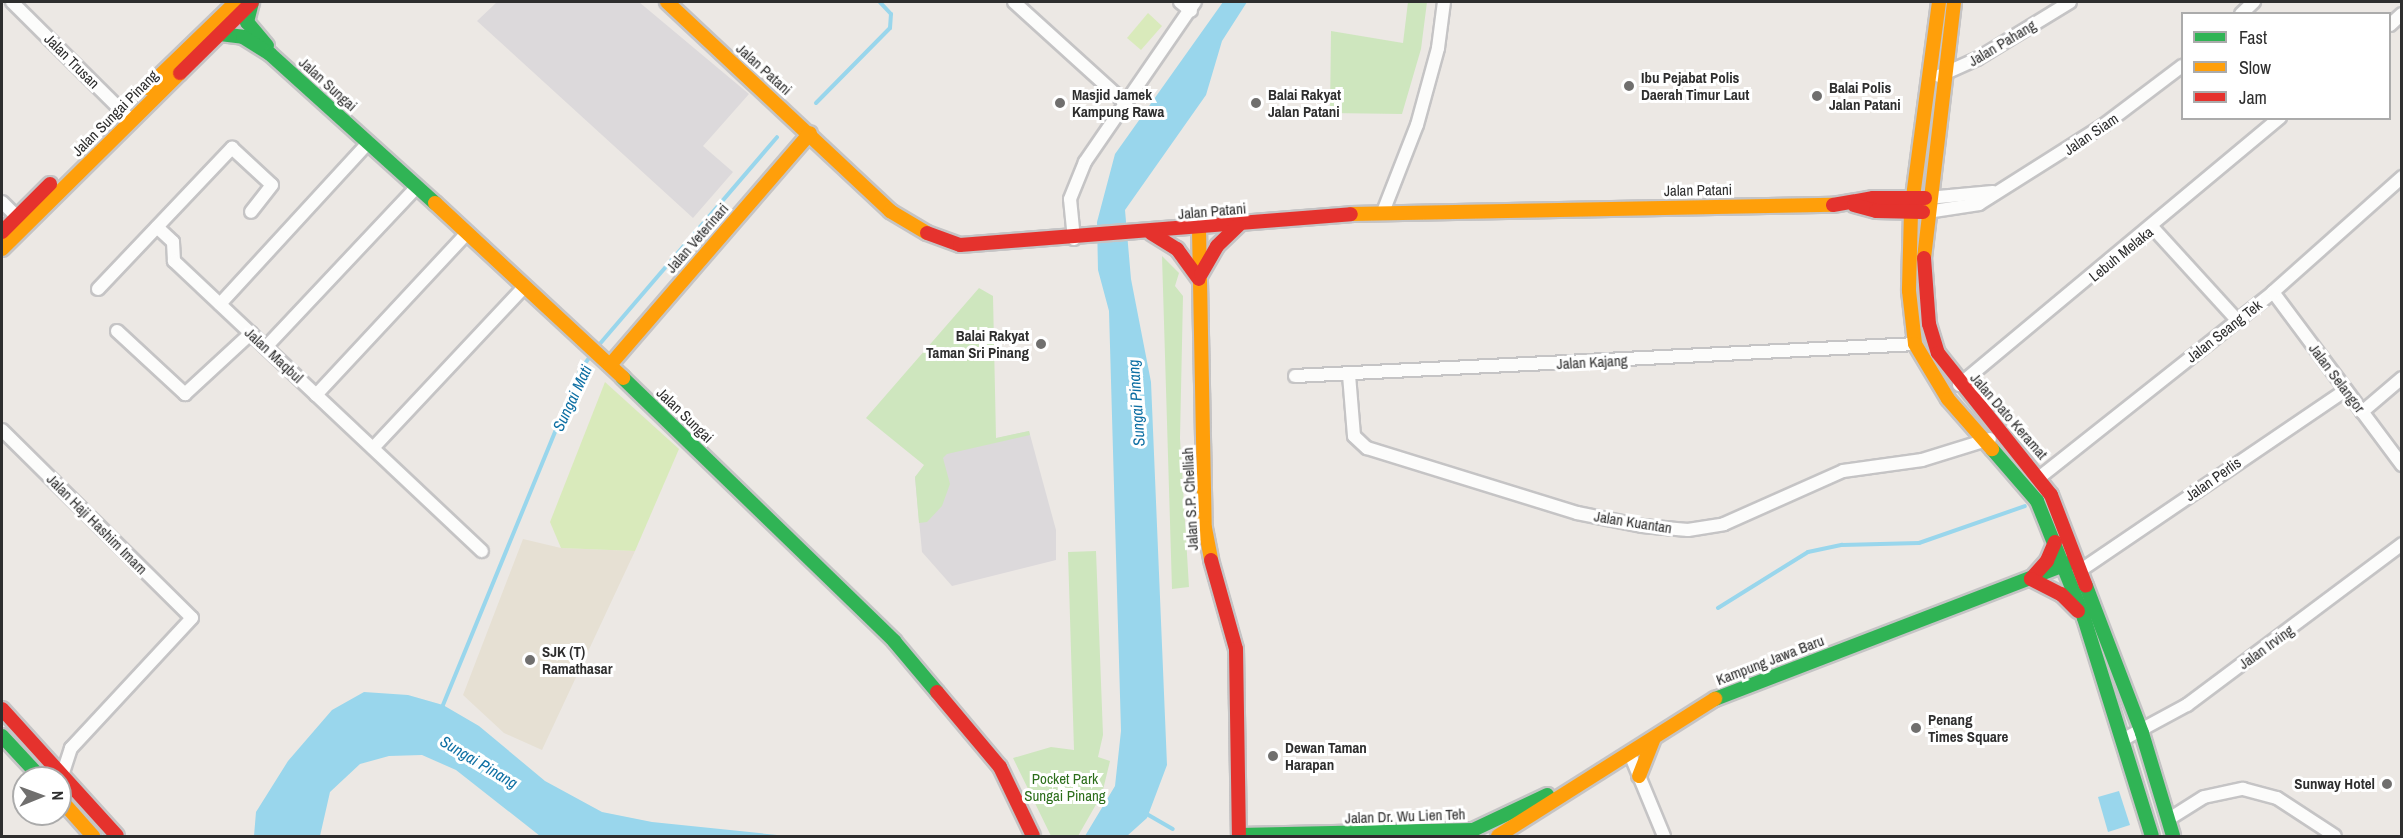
<!DOCTYPE html>
<html>
<head>
<meta charset="utf-8">
<style>
  body { margin:0 }
  #map { position:relative; width:2403px; height:838px; overflow:hidden; background:#ece8e4; font-family:"Archivo Narrow",sans-serif }
  div>[style] { position:absolute }
  .industrial>* { inset:0; background:#dcd9db }
  .education>* { inset:0; background:#e6e0d3 }
  .green>* { inset:0; background:#cee6be }
  .pitch>* { inset:0; background:#d9eabb }
  .water>* { inset:0; background:#99d6ec }
  .stream>* { height:4px; margin:-2px; padding:0 2px; transform-origin:2px; border-radius:2px; background:#99d6ec }
  .roads { filter:drop-shadow(2px 0 #c5c4c5) drop-shadow(-2px 0 #c5c4c5) drop-shadow(0 2px #c5c4c5) drop-shadow(0 -2px #c5c4c5) }
  .street>* { height:12px; margin:-6px; padding:0 6px; transform-origin:6px; border-radius:6px; background:#fcfcfb }
  .fast>* { height:14px; margin:-7px; padding:0 7px; transform-origin:7px; border-radius:7px; background:#30b455 }
  .slow>* { height:14px; margin:-7px; padding:0 7px; transform-origin:7px; border-radius:7px; background:#ff9f0a }
  .jam>* { height:14px; margin:-7px; padding:0 7px; transform-origin:7px; border-radius:7px; background:#e5322d }
  .dots>* { width:16px; height:16px; translate:-50% -50%; box-sizing:border-box; border:3px solid #fff; border-radius:50% }
  span { translate:-50% -50%; white-space:nowrap; text-align:center; line-height:1.15; -webkit-text-stroke:6px #fff; paint-order:stroke }
  .street-label { font-size:15px; color:#2e2e2e }
  .poi-label { font-size:15px; color:#2e2e2e; font-weight:700 }
  .left { translate:0 -50%; text-align:left }
  .right { translate:-100% -50%; text-align:right }
  .park-label { font-size:15px; color:#2c6e1b }
  .water-label { font-size:16px; color:#0d6fa3; font-style:italic }
  .frame { position:absolute; inset:0; border:3px solid #2e2e2e; pointer-events:none }
  .legend { position:absolute; left:2181px; top:12px; width:210px; height:108px; box-sizing:border-box; background:#fff; border:2px solid #ababab; margin:0; padding:8px 10px; list-style:none; font-size:18px; color:#2e2e2e }
  .legend li { display:flex; align-items:center; gap:12px; height:30px }
  .legend b { width:30px; border:2px solid #ababab }
  .north { position:absolute; left:12px; top:766px; width:60px; height:60px; box-sizing:border-box; background:#fff; border:2px solid #ababab; border-radius:50%; rotate:89deg; font-size:16px; font-weight:700; line-height:24px; text-align:center; color:#2e2e2e }
  .north::after { content:''; display:block; margin:auto; width:21px; height:27px; background:#706f6e; clip-path:polygon(50% 0,100% 100%,50% 72%,0 100%) }
</style>
</head>
<body>
<div id="map">
  <div class="industrial">
    <div style="clip-path:polygon(497px 2px,639px 2px,749px 94px,703px 146px,733px 172px,693px 218px,477px 21px)"></div>
    <div style="clip-path:polygon(1029px 431px,1056px 530px,1056px 560px,952px 586px,922px 552px,915px 477px,938px 451px)"></div>
  </div>
  <div class="education">
    <div style="clip-path:polygon(523px 539px,561px 548px,635px 551px,542px 750px,504px 733px,463px 695px)"></div>
  </div>
  <div class="green">
    <div style="clip-path:polygon(1408px 2px,1427px 2px,1421px 49px,1402px 114px,1330px 113px,1331px 31px,1403px 43px)"></div>
    <div style="clip-path:polygon(1162px 256px,1179px 273px,1175px 286px,1183px 296px,1180px 438px,1189px 587px,1172px 589px)"></div>
    <div style="clip-path:polygon(979px 288px,993px 296px,996px 438px,1029px 431px,1030px 435px,947px 454px,943px 458px,950px 484px,942px 506px,927px 522px,919px 523px,915px 477px,924px 465px,866px 418px)"></div>
    <div style="clip-path:polygon(1096px 551px,1103px 735px,1098px 757px,1110px 761px,1102px 794px,1078px 836px,1051px 836px,1013px 758px,1051px 747px,1074px 750px,1068px 552px)"></div>
  </div>
  <div class="pitch">
    <div style="clip-path:polygon(1148px 13px,1162px 26px,1141px 50px,1127px 38px)"></div>
    <div style="clip-path:polygon(605px 382px,679px 449px,635px 551px,561px 548px,550px 522px)"></div>
  </div>
  <div class="water">
    <div style="clip-path:polygon(1223px 2px,1247px 2px,1222px 41px,1206px 95px,1125px 210px,1131px 279px,1151px 382px,1167px 765px,1147px 818px,1127px 836px,1085px 836px,1115px 786px,1121px 731px,1109px 311px,1098px 270px,1097px 222px,1115px 154px)"></div>
    <div style="clip-path:polygon(364px 692px,408px 695px,443px 705px,479px 726px,545px 781px,602px 812px,652px 822px,787px 836px,540px 836px,456px 770px,422px 755px,389px 756px,360px 764px,330px 792px,320px 836px,254px 836px,256px 812px,288px 761px,332px 710px)"></div>
    <div style="clip-path:polygon(2119px 791px,2130px 825px,2108px 832px,2098px 797px)"></div>
  </div>
  <div class="stream">
    <div style="left:816px;top:103px;width:105px;rotate:-45.4deg"></div>
    <div style="left:890px;top:28px;width:14px;rotate:-86deg"></div>
    <div style="left:891px;top:14px;width:16px;rotate:-133deg"></div>
    <div style="left:598px;top:346px;width:275px;rotate:-49.4deg"></div>
    <div style="left:1718px;top:608px;width:106px;rotate:-31.9deg"></div>
    <div style="left:1808px;top:552px;width:35px;rotate:-12deg"></div>
    <div style="left:1842px;top:545px;width:77px;rotate:-1.5deg"></div>
    <div style="left:1919px;top:543px;width:112px;rotate:-19.2deg"></div>
    <div style="left:443px;top:705px;width:363px;rotate:-67.7deg"></div>
    <div style="left:581px;top:369px;width:19px;rotate:-54deg"></div>
    <div style="left:1145px;top:813px;width:32px;rotate:30deg"></div>
  </div>
  <div class="roads">
    <div class="street">
      <div style="left:12px;top:2px;width:168px;rotate:44.8deg"></div>
      <div style="left:1014px;top:2px;width:147px;rotate:42.2deg"></div>
      <div style="left:1180px;top:2px;width:14px;rotate:39deg"></div>
      <div style="left:2241px;top:14px;width:18px;rotate:-43deg"></div>
      <div style="left:2390px;top:25px;width:16px;rotate:-43deg"></div>
      <div style="left:1939px;top:76px;width:42px;rotate:-24.1deg"></div>
      <div style="left:1977px;top:59px;width:109px;rotate:-31.5deg"></div>
      <div style="left:1928px;top:198px;width:65px;rotate:-5.3deg"></div>
      <div style="left:2px;top:202px;width:28px;rotate:45deg"></div>
      <div style="left:1383px;top:212px;width:93px;rotate:-68.7deg"></div>
      <div style="left:1417px;top:125px;width:80px;rotate:-74.7deg"></div>
      <div style="left:1438px;top:48px;width:46px;rotate:-82.6deg"></div>
      <div style="left:1927px;top:212px;width:53px;rotate:-8.7deg"></div>
      <div style="left:1979px;top:204px;width:148px;rotate:-32.3deg"></div>
      <div style="left:2104px;top:125px;width:98px;rotate:-37.1deg"></div>
      <div style="left:157px;top:227px;width:22px;rotate:43deg"></div>
      <div style="left:173px;top:242px;width:19px;rotate:87deg"></div>
      <div style="left:174px;top:261px;width:423px;rotate:43.3deg"></div>
      <div style="left:2153px;top:228px;width:125px;rotate:47.6deg"></div>
      <div style="left:1074px;top:239px;width:40px;rotate:-95.7deg"></div>
      <div style="left:1070px;top:199px;width:40px;rotate:-68deg"></div>
      <div style="left:1085px;top:162px;width:194px;rotate:-55.5deg"></div>
      <div style="left:98px;top:289px;width:195px;rotate:-46.5deg"></div>
      <div style="left:232px;top:148px;width:54px;rotate:42.8deg"></div>
      <div style="left:272px;top:185px;width:34px;rotate:128deg"></div>
      <div style="left:2273px;top:292px;width:216px;rotate:53.3deg"></div>
      <div style="left:220px;top:304px;width:220px;rotate:-47.4deg"></div>
      <div style="left:117px;top:331px;width:93px;rotate:42.8deg"></div>
      <div style="left:185px;top:394px;width:90px;rotate:-42.7deg"></div>
      <div style="left:266px;top:347px;width:220px;rotate:-46.7deg"></div>
      <div style="left:1349px;top:375px;width:61px;rotate:85.3deg"></div>
      <div style="left:1354px;top:436px;width:18px;rotate:43deg"></div>
      <div style="left:1367px;top:448px;width:220px;rotate:17.2deg"></div>
      <div style="left:1577px;top:513px;width:66px;rotate:11.3deg"></div>
      <div style="left:1642px;top:526px;width:46px;rotate:5deg"></div>
      <div style="left:1688px;top:530px;width:36px;rotate:-9deg"></div>
      <div style="left:1724px;top:524px;width:130px;rotate:-24deg"></div>
      <div style="left:1843px;top:471px;width:80px;rotate:-7.9deg"></div>
      <div style="left:1922px;top:460px;width:71px;rotate:-17.2deg"></div>
      <div style="left:1295px;top:376px;width:621px;rotate:-2.95deg"></div>
      <div style="left:1959px;top:385px;width:418px;rotate:-39.8deg"></div>
      <div style="left:316px;top:395px;width:221px;rotate:-47deg"></div>
      <div style="left:2362px;top:412px;width:52px;rotate:-40.4deg"></div>
      <div style="left:2px;top:430px;width:267px;rotate:44.7deg"></div>
      <div style="left:192px;top:618px;width:178px;rotate:132.9deg"></div>
      <div style="left:71px;top:748px;width:29px;rotate:108deg"></div>
      <div style="left:373px;top:448px;width:222px;rotate:-46.8deg"></div>
      <div style="left:2040px;top:477px;width:298px;rotate:-38.4deg"></div>
      <div style="left:2273px;top:292px;width:173px;rotate:-41.7deg"></div>
      <div style="left:2081px;top:570px;width:320px;rotate:-34.2deg"></div>
      <div style="left:2124px;top:739px;width:72px;rotate:-28.4deg"></div>
      <div style="left:2187px;top:705px;width:269px;rotate:-36.8deg"></div>
      <div style="left:1630px;top:754px;width:89px;rotate:67.5deg"></div>
      <div style="left:2169px;top:819px;width:41px;rotate:-32.2deg"></div>
      <div style="left:2204px;top:797px;width:40px;rotate:-12deg"></div>
      <div style="left:2243px;top:789px;width:35px;rotate:15deg"></div>
      <div style="left:2277px;top:798px;width:69px;rotate:33.2deg"></div>
    </div>
    <div class="fast">
      <div style="left:252px;top:2px;width:21px;rotate:104deg"></div>
      <div style="left:247px;top:22px;width:31px;rotate:50deg"></div>
      <div style="left:220px;top:34px;width:23px;rotate:7deg"></div>
      <div style="left:243px;top:37px;width:32px;rotate:32deg"></div>
      <div style="left:270px;top:54px;width:222px;rotate:42.1deg"></div>
      <div style="left:623px;top:378px;width:378px;rotate:44.1deg"></div>
      <div style="left:894px;top:641px;width:67px;rotate:49.9deg"></div>
      <div style="left:1992px;top:449px;width:69px;rotate:49.1deg"></div>
      <div style="left:2037px;top:501px;width:126px;rotate:68.1deg"></div>
      <div style="left:2084px;top:618px;width:228px;rotate:72.7deg"></div>
      <div style="left:2086px;top:586px;width:157px;rotate:69.1deg"></div>
      <div style="left:2142px;top:733px;width:108px;rotate:73.2deg"></div>
      <div style="left:1715px;top:699px;width:385px;rotate:-21deg"></div>
      <div style="left:2px;top:736px;width:57px;rotate:47.1deg"></div>
      <div style="left:1239px;top:835px;width:234px;rotate:-1.2deg"></div>
      <div style="left:1473px;top:830px;width:82px;rotate:-25.3deg"></div>
    </div>
    <div class="slow">
      <div style="left:667px;top:2px;width:306px;rotate:43.1deg"></div>
      <div style="left:890px;top:211px;width:43px;rotate:30.7deg"></div>
      <div style="left:1939px;top:2px;width:212px;rotate:97.6deg"></div>
      <div style="left:1911px;top:212px;width:79px;rotate:91.5deg"></div>
      <div style="left:1909px;top:291px;width:53px;rotate:83.5deg"></div>
      <div style="left:1915px;top:344px;width:64px;rotate:59deg"></div>
      <div style="left:1948px;top:399px;width:67px;rotate:48.7deg"></div>
      <div style="left:147px;top:88px;width:124px;rotate:-44deg"></div>
      <div style="left:435px;top:203px;width:257px;rotate:42.9deg"></div>
      <div style="left:1351px;top:214px;width:482px;rotate:-1.1deg"></div>
      <div style="left:1199px;top:229px;width:299px;rotate:88.9deg"></div>
      <div style="left:1205px;top:528px;width:33px;rotate:79deg"></div>
      <div style="left:2px;top:249px;width:250px;rotate:-44.7deg"></div>
      <div style="left:1924px;top:258px;width:258px;rotate:-83.3deg"></div>
      <div style="left:610px;top:365px;width:306px;rotate:-49.2deg"></div>
      <div style="left:1639px;top:776px;width:41px;rotate:-68.5deg"></div>
      <div style="left:60px;top:799px;width:50px;rotate:48.3deg"></div>
      <div style="left:1498px;top:836px;width:257px;rotate:-32.3deg"></div>
    </div>
    <div class="jam">
      <div style="left:180px;top:73px;width:101px;rotate:-44.6deg"></div>
      <div style="left:1833px;top:205px;width:41px;rotate:-9.9deg"></div>
      <div style="left:1873px;top:198px;width:52px"></div>
      <div style="left:1854px;top:205px;width:23px;rotate:15deg"></div>
      <div style="left:1876px;top:211px;width:47px;rotate:1.2deg"></div>
      <div style="left:2px;top:232px;width:68px;rotate:-45deg"></div>
      <div style="left:927px;top:233px;width:35px;rotate:20deg"></div>
      <div style="left:960px;top:245px;width:392px;rotate:-4.5deg"></div>
      <div style="left:1151px;top:233px;width:31px;rotate:32deg"></div>
      <div style="left:1177px;top:249px;width:37px;rotate:54deg"></div>
      <div style="left:1924px;top:258px;width:66px;rotate:85.7deg"></div>
      <div style="left:1929px;top:324px;width:30px;rotate:73deg"></div>
      <div style="left:1938px;top:353px;width:181px;rotate:51.5deg"></div>
      <div style="left:2051px;top:495px;width:97px;rotate:69deg"></div>
      <div style="left:1201px;top:274px;width:32px;rotate:-60deg"></div>
      <div style="left:1217px;top:246px;width:30px;rotate:-44deg"></div>
      <div style="left:2055px;top:542px;width:21px;rotate:113deg"></div>
      <div style="left:2047px;top:561px;width:24px;rotate:132deg"></div>
      <div style="left:2031px;top:579px;width:34px;rotate:27deg"></div>
      <div style="left:2061px;top:594px;width:24px;rotate:45deg"></div>
      <div style="left:1211px;top:560px;width:92px;rotate:74.3deg"></div>
      <div style="left:1236px;top:649px;width:187px;rotate:89.1deg"></div>
      <div style="left:937px;top:692px;width:98px;rotate:50deg"></div>
      <div style="left:1000px;top:767px;width:76px;rotate:64.4deg"></div>
      <div style="left:2px;top:709px;width:171px;rotate:47.8deg"></div>
    </div>
  </div>
  <div class="dots">
    <div style="left:1629px;top:86px;background:#706f6e"></div>
    <div style="left:1817px;top:96px;background:#706f6e"></div>
    <div style="left:1060px;top:103px;background:#706f6e"></div>
    <div style="left:1256px;top:103px;background:#706f6e"></div>
    <div style="left:1041px;top:344px;background:#706f6e"></div>
    <div style="left:530px;top:660px;background:#706f6e"></div>
    <div style="left:1916px;top:728px;background:#706f6e"></div>
    <div style="left:1273px;top:756px;background:#706f6e"></div>
    <div style="left:2387px;top:784px;background:#706f6e"></div>
  </div>
  <div class="street-label">
    <span style="left:2002px;top:43px;rotate:-31deg">Jalan Pahang</span>
    <span style="left:72px;top:61px;rotate:45deg">Jalan Trusan</span>
    <span style="left:764px;top:69px;rotate:42deg">Jalan Patani</span>
    <span style="left:328px;top:84px;rotate:42deg">Jalan Sungai</span>
    <span style="left:115px;top:113px;rotate:-45deg">Jalan Sungai Pinang</span>
    <span style="left:2091px;top:134px;rotate:-34deg">Jalan Siam</span>
    <span style="left:1698px;top:190px;rotate:-1deg">Jalan Patani</span>
    <span style="left:1212px;top:211px;rotate:-5deg">Jalan Patani</span>
    <span style="left:697px;top:238px;rotate:-49deg">Jalan Veterinari</span>
    <span style="left:2121px;top:254px;rotate:-39deg">Lebuh Melaka</span>
    <span style="left:2224px;top:331px;rotate:-38deg">Jalan Seang Tek</span>
    <span style="left:274px;top:355px;rotate:43deg">Jalan Maqbul</span>
    <span style="left:1592px;top:362px;rotate:-3deg">Jalan Kajang</span>
    <span style="left:2337px;top:378px;rotate:53deg">Jalan Selangor</span>
    <span style="left:685px;top:415px;rotate:44deg">Jalan Sungai</span>
    <span style="left:2009px;top:416px;rotate:49deg">Jalan Dato Keramat</span>
    <span style="left:2213px;top:479px;rotate:-35deg">Jalan Perlis</span>
    <span style="left:1190px;top:499px;rotate:-93deg">Jalan S.P. Chelliah</span>
    <span style="left:1633px;top:522px;rotate:9deg">Jalan Kuantan</span>
    <span style="left:97px;top:524px;rotate:45deg">Jalan Haji Hashim Imam</span>
    <span style="left:2266px;top:647px;rotate:-36deg">Jalan Irving</span>
    <span style="left:1770px;top:660px;rotate:-21deg">Kampung Jawa Baru</span>
    <span style="left:1405px;top:816px;rotate:-2deg">Jalan Dr. Wu Lien Teh</span>
  </div>
  <div class="poi-label">
    <span class="left" style="left:1641px;top:86px">Ibu Pejabat Polis<br>Daerah Timur Laut</span>
    <span class="left" style="left:1829px;top:96px">Balai Polis<br>Jalan Patani</span>
    <span class="left" style="left:1072px;top:103px">Masjid Jamek<br>Kampung Rawa</span>
    <span class="left" style="left:1268px;top:103px">Balai Rakyat<br>Jalan Patani</span>
    <span class="right" style="left:1029px;top:344px">Balai Rakyat<br>Taman Sri Pinang</span>
    <span class="left" style="left:542px;top:660px">SJK (T)<br>Ramathasar</span>
    <span class="left" style="left:1928px;top:728px">Penang<br>Times Square</span>
    <span class="left" style="left:1285px;top:756px">Dewan Taman<br>Harapan</span>
    <span class="right" style="left:2375px;top:784px">Sunway Hotel</span>
  </div>
  <div class="park-label">
    <span style="left:1065px;top:787px">Pocket Park<br>Sungai Pinang</span>
  </div>
  <div class="water-label">
    <span style="left:572px;top:398px;rotate:-65deg">Sungai Mati</span>
    <span style="left:1136px;top:403px;rotate:-94deg">Sungai Pinang</span>
    <span style="left:479px;top:762px;rotate:31deg">Sungai Pinang</span>
  </div>
  <div class="frame"></div>
  <ul class="legend">
  <li><b style="height:8px;background:#30b455"></b>Fast</li>
  <li><b style="height:8px;background:#ff9f0a"></b>Slow</li>
  <li><b style="height:8px;background:#e5322d"></b>Jam</li>
  </ul>
  <div class="north">N</div>
</div>
</body>
</html>
